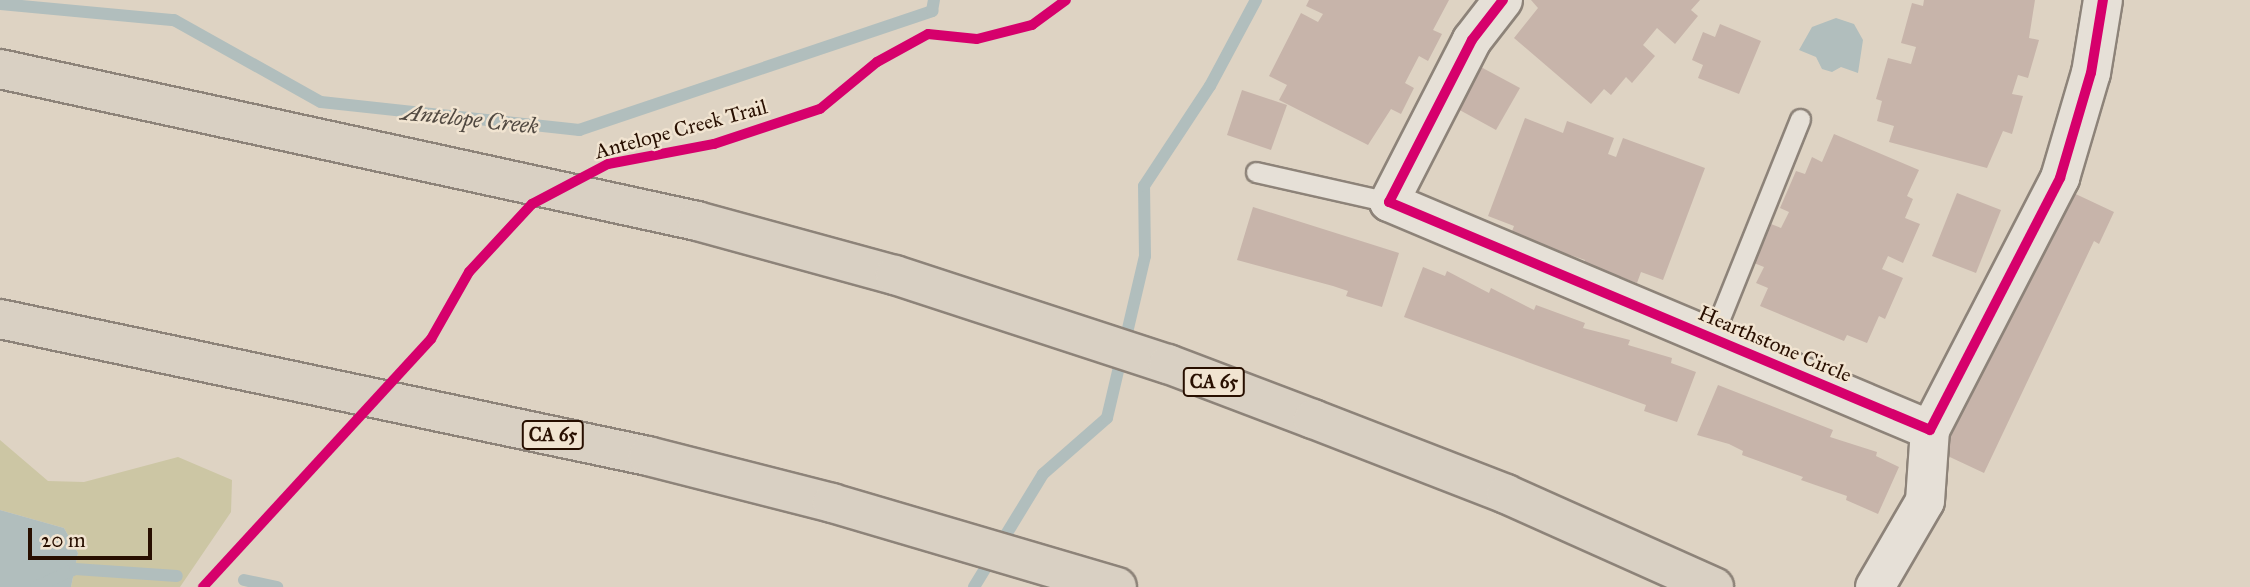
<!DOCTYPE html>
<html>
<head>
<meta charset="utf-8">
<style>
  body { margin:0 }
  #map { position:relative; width:2250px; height:587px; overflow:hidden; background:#ded3c3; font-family:"IM FELL Great Primer",serif }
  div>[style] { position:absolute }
  .green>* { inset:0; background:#ccc6a4 }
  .water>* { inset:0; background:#b1bebd }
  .stream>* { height:12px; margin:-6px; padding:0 6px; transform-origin:6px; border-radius:6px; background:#b1bebd }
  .building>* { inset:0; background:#c7b4aa }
  .roads { filter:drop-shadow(2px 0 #8d8379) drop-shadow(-2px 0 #8d8379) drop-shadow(0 2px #8d8379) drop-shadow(0 -2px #8d8379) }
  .lane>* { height:19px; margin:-9.5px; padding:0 9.5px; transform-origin:9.5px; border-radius:9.5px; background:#e6e0d7 }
  .street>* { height:38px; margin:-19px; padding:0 19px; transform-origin:19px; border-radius:19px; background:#e6e0d7 }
  .highway>* { height:38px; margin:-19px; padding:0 19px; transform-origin:19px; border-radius:19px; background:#d9d0c3 }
  .cycleway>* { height:10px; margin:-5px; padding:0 5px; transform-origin:5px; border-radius:5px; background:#d6006c }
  span { translate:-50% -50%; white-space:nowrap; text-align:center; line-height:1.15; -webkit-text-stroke:5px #f1e4d1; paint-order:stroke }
  .shield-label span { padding:2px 5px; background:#f1e4d1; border:2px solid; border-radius:5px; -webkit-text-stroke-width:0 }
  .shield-label { font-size:19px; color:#280f00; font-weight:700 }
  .street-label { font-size:21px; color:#280f00 }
  .water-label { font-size:23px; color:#514941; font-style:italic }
  .scale { position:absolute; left:28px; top:528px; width:124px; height:32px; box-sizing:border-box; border:4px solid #280f00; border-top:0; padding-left:9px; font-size:21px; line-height:24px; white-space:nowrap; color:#280f00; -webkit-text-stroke:5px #f1e4d1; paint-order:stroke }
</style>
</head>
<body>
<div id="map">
  <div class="green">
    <div style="clip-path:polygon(0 440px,48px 481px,84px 482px,178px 457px,232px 480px,231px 512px,180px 587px,71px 587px,78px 553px,64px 528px,0 510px)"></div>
  </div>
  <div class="water">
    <div style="clip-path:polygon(1836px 18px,1854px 24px,1863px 40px,1858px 73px,1841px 67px,1832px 72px,1822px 69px,1816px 57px,1799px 50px,1812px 27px)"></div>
    <div style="clip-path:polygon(0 510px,64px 528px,78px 553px,71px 587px,0 587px)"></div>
  </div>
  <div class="stream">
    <div style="left:0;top:4px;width:175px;rotate:5.3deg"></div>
    <div style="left:174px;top:20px;width:168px;rotate:29.2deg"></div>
    <div style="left:321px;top:102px;width:260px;rotate:6.2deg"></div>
    <div style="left:579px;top:130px;width:373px;rotate:-18.6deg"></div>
    <div style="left:932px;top:11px;width:11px;rotate:-80deg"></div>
    <div style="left:244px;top:580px;width:34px;rotate:12deg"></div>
    <div style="left:36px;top:587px;width:43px;rotate:-24.8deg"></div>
    <div style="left:75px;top:569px;width:102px;rotate:3.9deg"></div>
    <div style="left:974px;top:587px;width:132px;rotate:-58.6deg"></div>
    <div style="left:1043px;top:474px;width:85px;rotate:-41.2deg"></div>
    <div style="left:1107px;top:418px;width:166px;rotate:-76.8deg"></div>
    <div style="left:1145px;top:256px;width:70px;rotate:-90.8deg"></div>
    <div style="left:1144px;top:186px;width:120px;rotate:-56.6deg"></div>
    <div style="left:1210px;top:86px;width:98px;rotate:-61.9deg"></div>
  </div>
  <div class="building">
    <div style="clip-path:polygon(1309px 0,1449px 0,1433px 30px,1442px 34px,1428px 61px,1419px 56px,1405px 83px,1414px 88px,1401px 114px,1391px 109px,1368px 145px,1279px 100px,1287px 85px,1269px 76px,1301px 13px,1318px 22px,1323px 14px,1306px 6px)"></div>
    <div style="clip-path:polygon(1700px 0,1691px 10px,1698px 16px,1675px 44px,1657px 28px,1643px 45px,1655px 56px,1632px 83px,1626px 77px,1611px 95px,1604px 89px,1591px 104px,1514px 38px,1538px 8px,1531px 0)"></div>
    <div style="clip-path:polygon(1924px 0,2035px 0,2029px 38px,2039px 40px,2028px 78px,2018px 75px,2012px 94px,2023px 96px,2012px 134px,2003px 131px,1987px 168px,1889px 142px,1894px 126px,1877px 121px,1882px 101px,1876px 99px,1888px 58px,1911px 64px,1916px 47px,1901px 43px,1912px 3px,1923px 6px)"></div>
    <div style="clip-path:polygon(1720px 24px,1761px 41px,1739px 94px,1698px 78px,1703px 65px,1692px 60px,1703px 32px,1715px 37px)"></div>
    <div style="clip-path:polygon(1479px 66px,1520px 88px,1496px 130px,1456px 108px)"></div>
    <div style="clip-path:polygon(1242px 90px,1287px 105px,1271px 150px,1227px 135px)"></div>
    <div style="clip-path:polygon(1525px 118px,1563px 133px,1567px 121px,1614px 138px,1608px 154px,1616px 157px,1623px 138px,1705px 168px,1663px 280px,1641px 272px,1637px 283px,1616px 275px,1613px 284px,1580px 272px,1585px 260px,1561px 252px,1557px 261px,1511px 234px,1514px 226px,1488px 216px)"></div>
    <div style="clip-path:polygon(1834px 134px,1919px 170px,1907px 196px,1913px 199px,1905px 218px,1920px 224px,1903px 263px,1888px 256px,1882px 269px,1903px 278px,1885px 319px,1879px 316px,1867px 343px,1847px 335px,1844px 341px,1760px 306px,1768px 288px,1756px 283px,1764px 267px,1754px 263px,1771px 224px,1781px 228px,1789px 212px,1780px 208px,1796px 171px,1805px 174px,1812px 157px,1822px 162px)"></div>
    <div style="clip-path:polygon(2065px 189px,2114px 212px,2099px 244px,2094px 241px,1984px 473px,1937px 451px)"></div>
    <div style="clip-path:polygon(1957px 193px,2001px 210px,1976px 273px,1932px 256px)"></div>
    <div style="clip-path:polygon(1253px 207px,1399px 253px,1382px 307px,1346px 296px,1348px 291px,1333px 286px,1237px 260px)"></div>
    <div style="clip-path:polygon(1423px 267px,1445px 276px,1447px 271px,1489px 293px,1491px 288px,1534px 310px,1536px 305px,1585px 323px,1583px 328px,1630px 340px,1628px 345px,1672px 358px,1671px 363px,1696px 372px,1677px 422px,1644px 411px,1646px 405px,1404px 317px)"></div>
    <div style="clip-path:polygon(1718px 385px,1833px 430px,1830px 437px,1877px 452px,1876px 456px,1899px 467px,1878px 514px,1846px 500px,1847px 496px,1801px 480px,1803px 477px,1742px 455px,1743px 451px,1729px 444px,1697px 435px)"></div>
  </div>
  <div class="roads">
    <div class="lane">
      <div style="left:1256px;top:172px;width:136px;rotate:12.7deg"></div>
      <div style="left:1712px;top:338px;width:236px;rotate:-68.1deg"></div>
    </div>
    <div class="street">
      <div style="left:1503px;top:0;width:51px;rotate:127.8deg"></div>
      <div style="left:1472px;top:40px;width:182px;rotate:117.1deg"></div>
      <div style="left:1389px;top:202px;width:587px;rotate:22.85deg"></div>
      <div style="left:1930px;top:430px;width:284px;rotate:-62.7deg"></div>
      <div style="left:2060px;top:178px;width:109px;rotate:-73.6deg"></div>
      <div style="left:2091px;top:73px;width:74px;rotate:-80.7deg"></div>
      <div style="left:1875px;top:587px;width:99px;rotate:-59.8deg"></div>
      <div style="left:1925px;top:501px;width:71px;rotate:-86deg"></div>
    </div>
    <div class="highway">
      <div style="left:0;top:69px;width:713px;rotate:12.3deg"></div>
      <div style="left:697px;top:221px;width:205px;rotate:15.3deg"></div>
      <div style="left:895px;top:275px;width:287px;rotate:18.1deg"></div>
      <div style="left:1168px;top:364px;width:155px;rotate:20.8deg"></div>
      <div style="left:1313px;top:419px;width:207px;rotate:21.2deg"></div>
      <div style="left:1506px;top:494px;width:228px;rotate:24.1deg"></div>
      <div style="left:0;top:319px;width:662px;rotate:11.94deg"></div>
      <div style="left:648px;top:456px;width:190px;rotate:14.3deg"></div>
      <div style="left:832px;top:503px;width:297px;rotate:16.4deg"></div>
    </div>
  </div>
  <div class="cycleway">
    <div style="left:1503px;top:0;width:51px;rotate:127.8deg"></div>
    <div style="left:1472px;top:40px;width:182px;rotate:117.1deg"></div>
    <div style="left:1389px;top:202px;width:587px;rotate:22.85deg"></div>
    <div style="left:1930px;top:430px;width:284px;rotate:-62.7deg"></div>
    <div style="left:2060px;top:178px;width:109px;rotate:-73.6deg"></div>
    <div style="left:2091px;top:73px;width:74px;rotate:-80.7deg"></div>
    <div style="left:203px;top:587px;width:337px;rotate:-47.4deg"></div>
    <div style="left:431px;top:339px;width:77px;rotate:-60.4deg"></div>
    <div style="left:469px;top:272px;width:93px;rotate:-47.2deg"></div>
    <div style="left:532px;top:204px;width:86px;rotate:-27.8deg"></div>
    <div style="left:608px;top:164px;width:108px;rotate:-10.7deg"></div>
    <div style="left:714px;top:144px;width:112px;rotate:-18.3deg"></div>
    <div style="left:820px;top:109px;width:74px;rotate:-39.5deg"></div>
    <div style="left:877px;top:62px;width:58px;rotate:-28.8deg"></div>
    <div style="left:928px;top:34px;width:49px;rotate:5.8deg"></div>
    <div style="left:977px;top:39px;width:57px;rotate:-14.3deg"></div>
    <div style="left:1032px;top:25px;width:42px;rotate:-36.3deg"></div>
  </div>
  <div class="shield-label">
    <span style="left:1214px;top:382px">CA 65</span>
    <span style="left:553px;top:435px">CA 65</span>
  </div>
  <div class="street-label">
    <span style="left:681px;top:129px;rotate:-15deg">Antelope Creek Trail</span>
    <span style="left:1775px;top:344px;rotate:23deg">Hearthstone Circle</span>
  </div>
  <div class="water-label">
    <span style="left:470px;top:119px;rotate:6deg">Antelope Creek</span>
  </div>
  <div class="scale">20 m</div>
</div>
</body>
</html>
